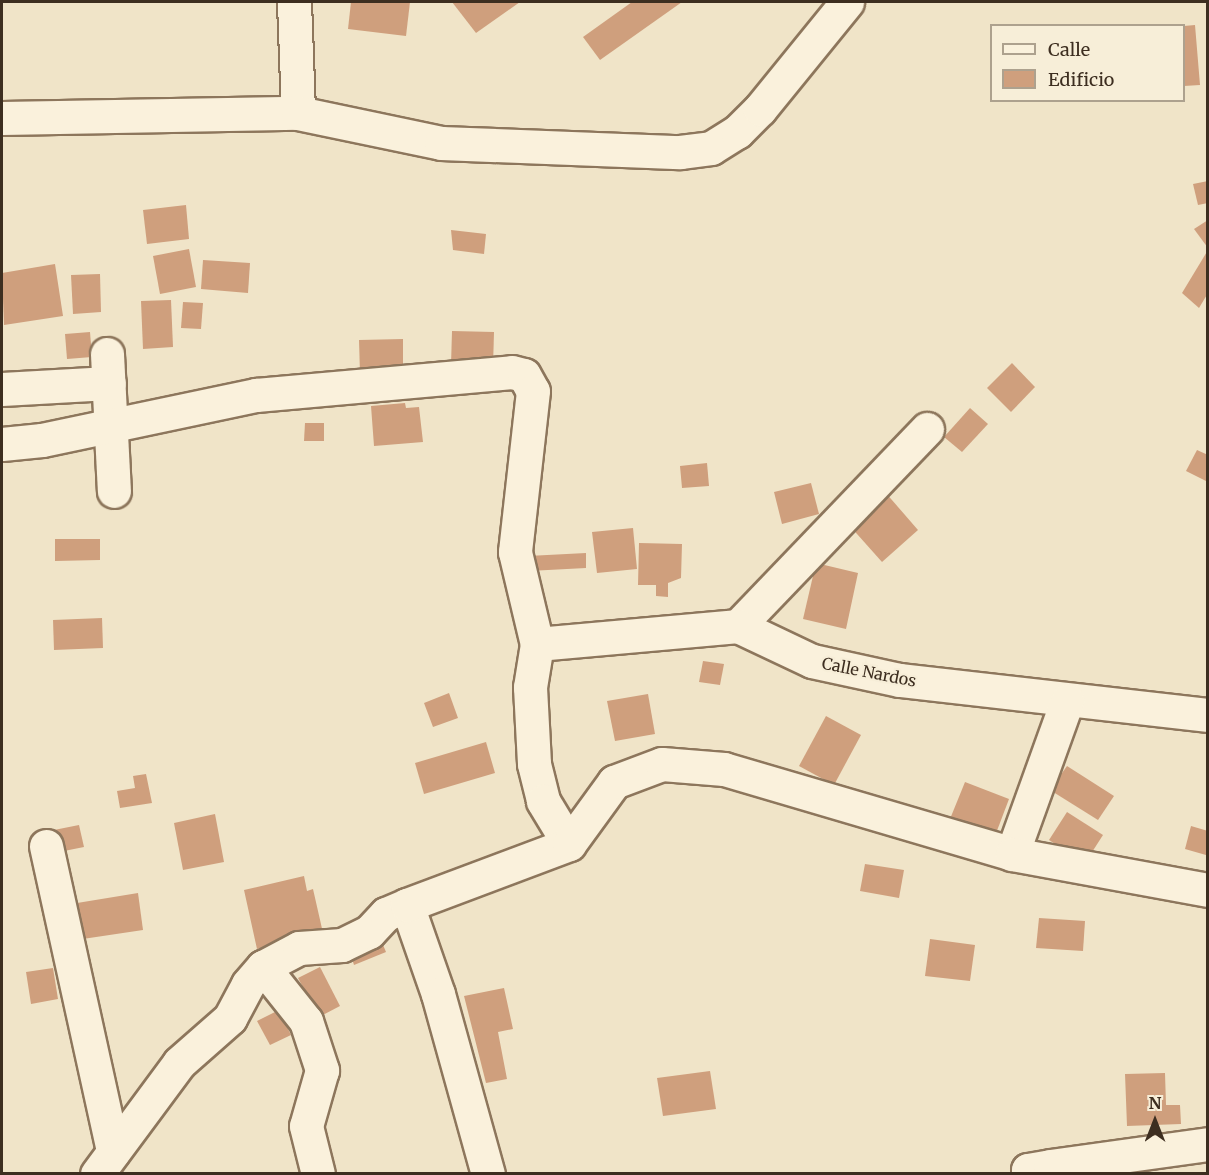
<!DOCTYPE html>
<html>
<head>
<meta charset="utf-8">
<style>
  body { margin:0 }
  #map { position:relative; width:1209px; height:1175px; overflow:hidden; background:#f0e4c8; font-family:Merriweather,serif }
  div>[style] { position:absolute }
  .building>* { inset:0; background:#cf9f7d }
  .roads { filter:drop-shadow(2px 0 #8d765c) drop-shadow(-2px 0 #8d765c) drop-shadow(0 2px #8d765c) drop-shadow(0 -2px #8d765c) }
  .minor>* { height:33px; margin:-16.5px; padding:0 16.5px; transform-origin:16.5px; border-radius:16.5px; background:#faf1dc }
  span { translate:-50% -50%; white-space:nowrap; text-align:center; line-height:1.15; -webkit-text-stroke:4.5px #f7eed8; paint-order:stroke }
  .street-label { font-size:16px; color:#3d2e20 }
  .frame { position:absolute; inset:0; border:3px solid #3d2e20; pointer-events:none }
  .legend { position:absolute; left:990px; top:24px; width:195px; height:78px; box-sizing:border-box; background:#f7eed8; border:2px solid #ada18e; margin:0; padding:8px 10px; list-style:none; font-size:18px; color:#3d2e20 }
  .legend li { display:flex; align-items:center; gap:12px; height:30px }
  .legend b { width:30px; border:2px solid #ada18e }
  .north { position:absolute; left:1125px; top:1091px; width:60px; height:60px; -webkit-text-stroke:4px #f7eed8; paint-order:stroke; rotate:0deg; font-size:16px; font-weight:700; line-height:24px; text-align:center; color:#3d2e20 }
  .north::after { content:''; display:block; margin:auto; width:21px; height:27px; background:#3d2e20; clip-path:polygon(50% 0,100% 100%,50% 72%,0 100%) }
</style>
</head>
<body>
<div id="map">
  <div class="building">
    <div style="clip-path:polygon(351px 2px,410px 2px,406px 36px,348px 29px)"></div>
    <div style="clip-path:polygon(452px 2px,520px 2px,476px 33px)"></div>
    <div style="clip-path:polygon(632px 2px,682px 2px,600px 60px,583px 37px)"></div>
    <div style="clip-path:polygon(1195px 25px,1200px 85px,1184px 86px,1184px 26px)"></div>
    <div style="clip-path:polygon(1208px 181px,1208px 203px,1198px 205px,1193px 184px)"></div>
    <div style="clip-path:polygon(186px 205px,189px 239px,147px 244px,143px 210px)"></div>
    <div style="clip-path:polygon(1208px 220px,1208px 248px,1194px 229px)"></div>
    <div style="clip-path:polygon(451px 230px,486px 234px,484px 254px,453px 250px)"></div>
    <div style="clip-path:polygon(189px 249px,196px 287px,160px 294px,153px 256px)"></div>
    <div style="clip-path:polygon(1208px 250px,1208px 293px,1199px 308px,1182px 293px)"></div>
    <div style="clip-path:polygon(203px 260px,250px 263px,248px 293px,201px 289px)"></div>
    <div style="clip-path:polygon(55px 264px,63px 316px,4px 325px,2px 273px)"></div>
    <div style="clip-path:polygon(100px 274px,101px 312px,73px 314px,71px 275px)"></div>
    <div style="clip-path:polygon(171px 300px,173px 347px,143px 349px,141px 301px)"></div>
    <div style="clip-path:polygon(183px 302px,203px 303px,201px 329px,181px 328px)"></div>
    <div style="clip-path:polygon(452px 331px,494px 332px,493px 367px,451px 365px)"></div>
    <div style="clip-path:polygon(90px 332px,92px 357px,67px 359px,65px 334px)"></div>
    <div style="clip-path:polygon(403px 339px,403px 373px,360px 374px,359px 340px)"></div>
    <div style="clip-path:polygon(1012px 363px,1035px 387px,1011px 412px,987px 388px)"></div>
    <div style="clip-path:polygon(405px 403px,406px 408px,419px 407px,423px 442px,374px 446px,371px 406px)"></div>
    <div style="clip-path:polygon(970px 408px,988px 424px,962px 452px,944px 437px)"></div>
    <div style="clip-path:polygon(305px 423px,324px 423px,324px 441px,304px 441px)"></div>
    <div style="clip-path:polygon(1197px 450px,1208px 455px,1208px 482px,1186px 471px)"></div>
    <div style="clip-path:polygon(707px 463px,709px 486px,682px 488px,680px 466px)"></div>
    <div style="clip-path:polygon(811px 483px,819px 514px,782px 524px,774px 492px)"></div>
    <div style="clip-path:polygon(885px 492px,918px 530px,882px 562px,849px 525px)"></div>
    <div style="clip-path:polygon(633px 528px,637px 569px,597px 573px,592px 532px)"></div>
    <div style="clip-path:polygon(55px 539px,100px 539px,100px 560px,55px 561px)"></div>
    <div style="clip-path:polygon(639px 543px,682px 544px,681px 578px,668px 583px,668px 597px,656px 596px,656px 585px,638px 585px)"></div>
    <div style="clip-path:polygon(586px 553px,586px 568px,529px 571px,528px 556px)"></div>
    <div style="clip-path:polygon(816px 563px,858px 573px,846px 629px,803px 619px)"></div>
    <div style="clip-path:polygon(102px 618px,103px 648px,54px 650px,53px 620px)"></div>
    <div style="clip-path:polygon(703px 661px,724px 664px,720px 685px,699px 682px)"></div>
    <div style="clip-path:polygon(449px 693px,458px 718px,433px 727px,424px 703px)"></div>
    <div style="clip-path:polygon(648px 694px,655px 734px,615px 741px,607px 701px)"></div>
    <div style="clip-path:polygon(826px 716px,861px 735px,834px 785px,799px 766px)"></div>
    <div style="clip-path:polygon(486px 742px,495px 773px,424px 794px,415px 763px)"></div>
    <div style="clip-path:polygon(1067px 766px,1114px 796px,1098px 820px,1050px 790px)"></div>
    <div style="clip-path:polygon(146px 774px,152px 803px,120px 808px,117px 791px,135px 788px,133px 776px)"></div>
    <div style="clip-path:polygon(965px 782px,1009px 799px,995px 836px,950px 819px)"></div>
    <div style="clip-path:polygon(1067px 812px,1103px 835px,1085px 863px,1049px 840px)"></div>
    <div style="clip-path:polygon(215px 814px,224px 862px,183px 870px,174px 823px)"></div>
    <div style="clip-path:polygon(79px 825px,84px 847px,59px 852px,54px 830px)"></div>
    <div style="clip-path:polygon(1191px 826px,1208px 831px,1206px 855px,1185px 849px)"></div>
    <div style="clip-path:polygon(865px 864px,904px 870px,899px 898px,860px 891px)"></div>
    <div style="clip-path:polygon(304px 876px,307px 891px,313px 889px,323px 933px,257px 949px,244px 890px)"></div>
    <div style="clip-path:polygon(138px 893px,143px 930px,76px 940px,71px 904px)"></div>
    <div style="clip-path:polygon(1039px 918px,1085px 921px,1083px 951px,1036px 948px)"></div>
    <div style="clip-path:polygon(930px 939px,975px 945px,970px 981px,925px 976px)"></div>
    <div style="clip-path:polygon(381px 940px,386px 952px,354px 965px,350px 952px)"></div>
    <div style="clip-path:polygon(320px 967px,340px 1006px,319px 1017px,298px 978px)"></div>
    <div style="clip-path:polygon(53px 968px,58px 999px,31px 1004px,26px 972px)"></div>
    <div style="clip-path:polygon(504px 988px,513px 1029px,498px 1032px,507px 1079px,486px 1083px,464px 996px)"></div>
    <div style="clip-path:polygon(279px 1010px,291px 1035px,270px 1045px,257px 1021px)"></div>
    <div style="clip-path:polygon(710px 1071px,716px 1109px,663px 1116px,657px 1078px)"></div>
    <div style="clip-path:polygon(1165px 1073px,1166px 1105px,1180px 1105px,1181px 1124px,1127px 1126px,1125px 1074px)"></div>
  </div>
  <div class="roads">
    <div class="minor">
      <div style="left:294px;top:2px;width:111px;rotate:87.9deg"></div>
      <div style="left:2px;top:118px;width:296px;rotate:-1deg"></div>
      <div style="left:298px;top:113px;width:146px;rotate:11.8deg"></div>
      <div style="left:441px;top:143px;width:239px;rotate:2.2deg"></div>
      <div style="left:680px;top:152px;width:31px;rotate:-7deg"></div>
      <div style="left:711px;top:148px;width:31px;rotate:-32deg"></div>
      <div style="left:737px;top:132px;width:33px;rotate:-45deg"></div>
      <div style="left:760px;top:109px;width:138px;rotate:-50.9deg"></div>
      <div style="left:107px;top:354px;width:137px;rotate:87.1deg"></div>
      <div style="left:2px;top:389px;width:107px;rotate:-3.2deg"></div>
      <div style="left:2px;top:444px;width:40px;rotate:-5.7deg"></div>
      <div style="left:42px;top:440px;width:219px;rotate:-11.9deg"></div>
      <div style="left:256px;top:395px;width:257px;rotate:-5.1deg"></div>
      <div style="left:512px;top:372px;width:12px;rotate:14deg"></div>
      <div style="left:524px;top:375px;width:18px;rotate:61deg"></div>
      <div style="left:533px;top:391px;width:162px;rotate:96.4deg"></div>
      <div style="left:515px;top:552px;width:95px;rotate:76.6deg"></div>
      <div style="left:537px;top:644px;width:44px;rotate:99.2deg"></div>
      <div style="left:530px;top:687px;width:77px;rotate:87deg"></div>
      <div style="left:534px;top:764px;width:38px;rotate:76deg"></div>
      <div style="left:543px;top:801px;width:50px;rotate:58.8deg"></div>
      <div style="left:738px;top:626px;width:273px;rotate:-46.2deg"></div>
      <div style="left:537px;top:644px;width:202px;rotate:-5.1deg"></div>
      <div style="left:738px;top:626px;width:82px;rotate:25.3deg"></div>
      <div style="left:812px;top:661px;width:90px;rotate:12.2deg"></div>
      <div style="left:900px;top:680px;width:310px;rotate:6.5deg"></div>
      <div style="left:46px;top:846px;width:313px;rotate:77.6deg"></div>
      <div style="left:1012px;top:854px;width:163px;rotate:-70.2deg"></div>
      <div style="left:407px;top:905px;width:94px;rotate:70.8deg"></div>
      <div style="left:438px;top:994px;width:187px;rotate:74.5deg"></div>
      <div style="left:263px;top:967px;width:69px;rotate:51.5deg"></div>
      <div style="left:306px;top:1021px;width:52px;rotate:71.9deg"></div>
      <div style="left:322px;top:1070px;width:58px;rotate:105.9deg"></div>
      <div style="left:306px;top:1126px;width:49px;rotate:76deg"></div>
      <div style="left:97px;top:1174px;width:138px;rotate:-53.5deg"></div>
      <div style="left:179px;top:1063px;width:68px;rotate:-41.4deg"></div>
      <div style="left:230px;top:1018px;width:38px;rotate:-62deg"></div>
      <div style="left:248px;top:984px;width:23px;rotate:-49deg"></div>
      <div style="left:263px;top:967px;width:41px;rotate:-27.8deg"></div>
      <div style="left:299px;top:948px;width:43px;rotate:-4deg"></div>
      <div style="left:342px;top:945px;width:30px;rotate:-26deg"></div>
      <div style="left:369px;top:932px;width:25px;rotate:-47deg"></div>
      <div style="left:386px;top:914px;width:23px;rotate:-23deg"></div>
      <div style="left:407px;top:905px;width:173px;rotate:-20.6deg"></div>
      <div style="left:569px;top:844px;width:77px;rotate:-54deg"></div>
      <div style="left:614px;top:782px;width:51px;rotate:-20.6deg"></div>
      <div style="left:662px;top:764px;width:62px;rotate:4.6deg"></div>
      <div style="left:724px;top:769px;width:300px;rotate:16.4deg"></div>
      <div style="left:1012px;top:854px;width:199px;rotate:10.4deg"></div>
      <div style="left:1028px;top:1174px;width:4px;rotate:-90deg"></div>
      <div style="left:1028px;top:1170px;width:22px;rotate:-10deg"></div>
      <div style="left:1050px;top:1166px;width:160px;rotate:-7.9deg"></div>
    </div>
  </div>
  <div class="street-label">
    <span style="left:869px;top:672px;rotate:11deg">Calle Nardos</span>
  </div>
  <div class="frame"></div>
  <ul class="legend">
  <li><b style="height:8px;background:#faf1dc"></b>Calle</li>
  <li><b style="height:16px;background:#cf9f7d"></b>Edificio</li>
  </ul>
  <div class="north">N</div>
</div>
</body>
</html>
